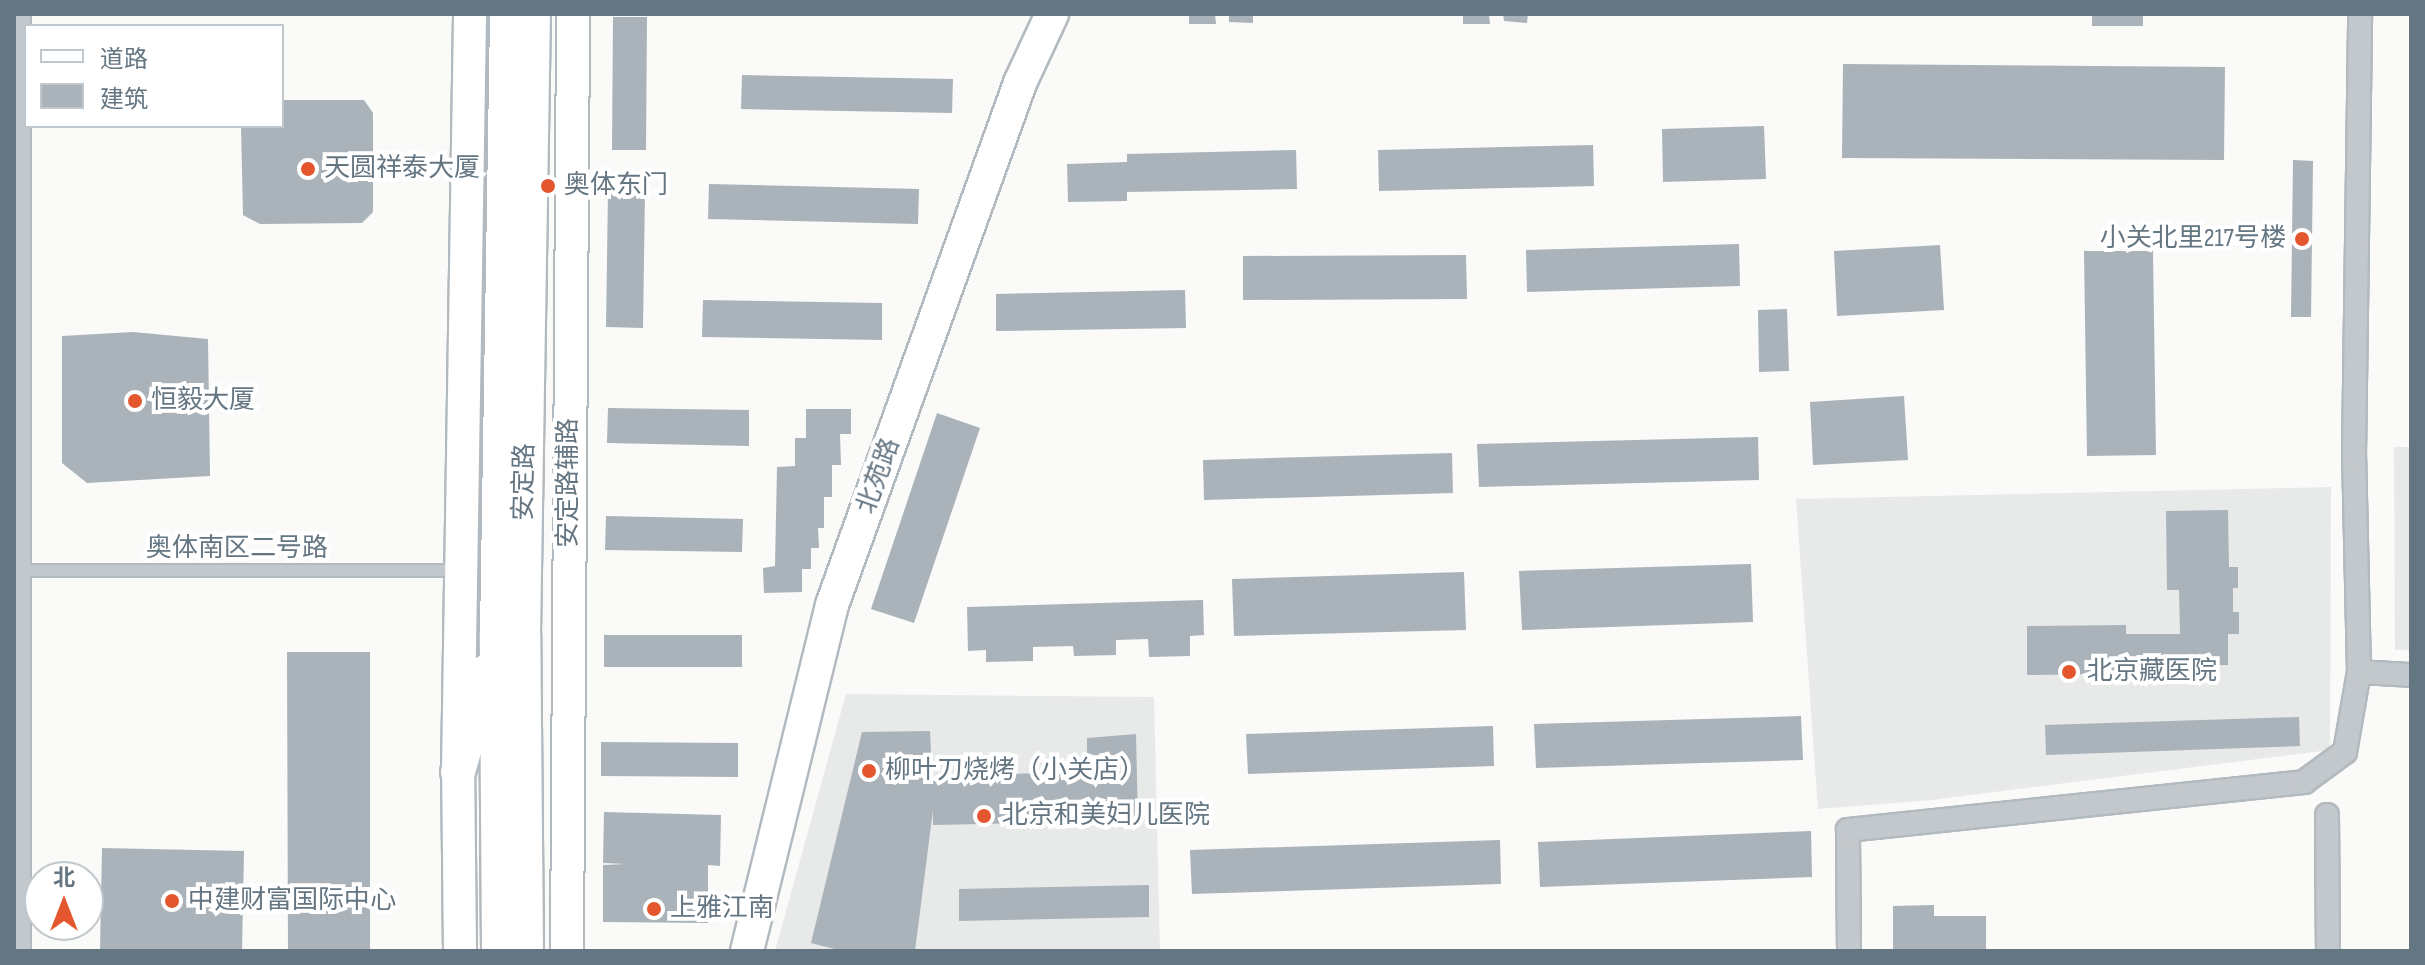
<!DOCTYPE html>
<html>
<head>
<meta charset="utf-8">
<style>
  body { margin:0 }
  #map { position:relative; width:2425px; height:965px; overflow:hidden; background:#fafaf8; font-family:"Sofia Sans Condensed","Noto Sans SC",sans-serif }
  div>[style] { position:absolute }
  .built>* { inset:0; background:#e8e9e9 }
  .building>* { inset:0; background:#aab3b9 }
  .roads { filter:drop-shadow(2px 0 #b3babf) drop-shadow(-2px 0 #b3babf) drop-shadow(0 2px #b3babf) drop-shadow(0 -2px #b3babf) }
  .lane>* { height:11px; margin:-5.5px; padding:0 5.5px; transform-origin:5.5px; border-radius:5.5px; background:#c3c8cc }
  .street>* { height:22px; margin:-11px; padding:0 11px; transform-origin:11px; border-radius:11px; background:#c3c8cc }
  .secondary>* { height:32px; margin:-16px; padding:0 16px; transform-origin:16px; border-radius:16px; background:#fff }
  .primary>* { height:34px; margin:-17px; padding:0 17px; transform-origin:17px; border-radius:17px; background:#fff }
  .dots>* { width:22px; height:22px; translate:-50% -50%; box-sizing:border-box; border:4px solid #fff; border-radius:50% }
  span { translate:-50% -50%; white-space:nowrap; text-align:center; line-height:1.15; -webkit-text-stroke:8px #fff; paint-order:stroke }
  .poi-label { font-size:26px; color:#657683 }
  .left { translate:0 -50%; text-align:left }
  .right { translate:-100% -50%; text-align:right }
  .street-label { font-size:26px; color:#657683 }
  .frame { position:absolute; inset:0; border:16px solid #657683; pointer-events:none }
  .legend { position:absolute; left:24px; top:24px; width:260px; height:104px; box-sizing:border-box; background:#fff; border:2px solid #c1c8cd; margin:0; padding:10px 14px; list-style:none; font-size:24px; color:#657683 }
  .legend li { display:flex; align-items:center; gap:16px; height:40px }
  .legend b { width:40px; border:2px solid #c1c8cd }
  .north { position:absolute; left:24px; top:861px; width:80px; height:80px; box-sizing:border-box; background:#fff; border:2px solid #c1c8cd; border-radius:50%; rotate:0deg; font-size:22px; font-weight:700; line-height:32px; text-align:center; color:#657683 }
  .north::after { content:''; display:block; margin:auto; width:28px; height:36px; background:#e4572e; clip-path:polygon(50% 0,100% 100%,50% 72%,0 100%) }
</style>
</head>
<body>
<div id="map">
  <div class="built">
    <div style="clip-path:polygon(2394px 447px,2411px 447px,2411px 650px,2395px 650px)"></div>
    <div style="clip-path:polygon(2331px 487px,2330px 750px,1931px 800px,1818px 809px,1796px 499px)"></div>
    <div style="clip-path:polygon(846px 694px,1154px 697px,1160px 951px,775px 951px)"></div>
  </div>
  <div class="building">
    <div style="clip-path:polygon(1189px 14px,1215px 14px,1216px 24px,1189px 24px)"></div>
    <div style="clip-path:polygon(1229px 14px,1253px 14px,1253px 23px,1229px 22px)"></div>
    <div style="clip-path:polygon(1463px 14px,1489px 14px,1490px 24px,1463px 24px)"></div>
    <div style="clip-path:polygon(1503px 14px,1528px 14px,1527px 23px,1504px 21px)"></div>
    <div style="clip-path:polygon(2092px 14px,2143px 14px,2143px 26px,2092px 26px)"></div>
    <div style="clip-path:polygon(613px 17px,647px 17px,646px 150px,612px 150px)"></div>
    <div style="clip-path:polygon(1843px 64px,2225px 67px,2224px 160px,1842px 158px)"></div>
    <div style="clip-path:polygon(742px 75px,953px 79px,952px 113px,741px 109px)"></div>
    <div style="clip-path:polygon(282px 100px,364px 100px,373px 113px,373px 212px,362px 223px,260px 224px,243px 215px,241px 126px,282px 126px)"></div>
    <div style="clip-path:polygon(1764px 126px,1766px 179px,1663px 182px,1662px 129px)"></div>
    <div style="clip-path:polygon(1593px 145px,1594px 186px,1379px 191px,1378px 150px)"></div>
    <div style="clip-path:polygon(1296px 150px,1297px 189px,1127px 192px,1127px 201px,1068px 202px,1067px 164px,1127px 162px,1127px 154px)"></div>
    <div style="clip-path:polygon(2293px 160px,2313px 161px,2311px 317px,2291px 317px)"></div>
    <div style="clip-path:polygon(709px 184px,919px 189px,918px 224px,708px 219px)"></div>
    <div style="clip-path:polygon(608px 191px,645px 191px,643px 328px,606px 327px)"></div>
    <div style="clip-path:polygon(1739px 244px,1740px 286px,1527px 292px,1526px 250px)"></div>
    <div style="clip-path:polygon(1940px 245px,1944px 310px,1837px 316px,1834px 251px)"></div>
    <div style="clip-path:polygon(2084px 251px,2153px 251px,2156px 455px,2087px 456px)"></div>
    <div style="clip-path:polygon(1466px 255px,1467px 299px,1243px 300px,1243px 256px)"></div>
    <div style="clip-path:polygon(1185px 290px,1186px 328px,996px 331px,996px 294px)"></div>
    <div style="clip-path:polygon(703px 300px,882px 303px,882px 340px,702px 337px)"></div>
    <div style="clip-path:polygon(1787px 309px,1789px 371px,1759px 372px,1758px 310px)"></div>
    <div style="clip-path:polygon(133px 332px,208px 339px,210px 476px,87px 483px,62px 463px,62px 336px)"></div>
    <div style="clip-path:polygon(1904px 396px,1908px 460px,1813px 465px,1810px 402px)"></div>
    <div style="clip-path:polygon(608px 408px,749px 410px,749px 446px,607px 443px)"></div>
    <div style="clip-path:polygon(806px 409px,851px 409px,851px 434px,840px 434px,841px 465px,832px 465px,832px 497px,824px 497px,824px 528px,818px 528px,819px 548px,811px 548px,811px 569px,802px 569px,802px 592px,764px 593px,763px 568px,775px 566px,777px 467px,795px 466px,795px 438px,806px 438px)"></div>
    <div style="clip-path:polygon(937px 413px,980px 428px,914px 623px,871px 609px)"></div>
    <div style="clip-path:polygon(1758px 437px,1759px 480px,1479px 487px,1477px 444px)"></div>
    <div style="clip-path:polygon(1452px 453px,1453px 493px,1204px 500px,1203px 460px)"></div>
    <div style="clip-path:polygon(2228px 510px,2229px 567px,2238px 567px,2238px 588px,2233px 588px,2233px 612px,2239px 612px,2239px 634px,2228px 634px,2228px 665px,2177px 666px,2177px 673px,2027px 675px,2027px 626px,2126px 625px,2126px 634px,2180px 634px,2179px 590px,2167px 590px,2166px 511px)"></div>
    <div style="clip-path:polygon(606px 516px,743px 519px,742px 552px,605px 550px)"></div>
    <div style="clip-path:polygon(1751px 564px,1753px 622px,1522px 630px,1519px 571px)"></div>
    <div style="clip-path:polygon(1464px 572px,1466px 630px,1234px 636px,1232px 579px)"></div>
    <div style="clip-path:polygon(1203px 600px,1204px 635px,1190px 636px,1190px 656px,1149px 657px,1148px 639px,1116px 640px,1116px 655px,1074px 656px,1073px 646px,1033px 647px,1033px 661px,986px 662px,986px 650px,968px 651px,967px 607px)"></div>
    <div style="clip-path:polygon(604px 635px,742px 635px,742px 667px,604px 667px)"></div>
    <div style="clip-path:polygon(287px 652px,370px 652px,370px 951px,288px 951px)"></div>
    <div style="clip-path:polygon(1801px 716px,1803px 760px,1536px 768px,1534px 724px)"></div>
    <div style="clip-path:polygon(2299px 717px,2300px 746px,2046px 755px,2045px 725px)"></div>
    <div style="clip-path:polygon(1493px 726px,1494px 766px,1248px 774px,1246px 734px)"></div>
    <div style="clip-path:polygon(930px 731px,932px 776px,1087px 772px,1087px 738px,1136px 734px,1138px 821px,933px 825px,933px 810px,915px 951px,842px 951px,811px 943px,862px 732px)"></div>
    <div style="clip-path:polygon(601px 742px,738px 743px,738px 777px,601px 776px)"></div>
    <div style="clip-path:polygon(604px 812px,721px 815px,720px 866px,708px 865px,708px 923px,603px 922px,603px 865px,625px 864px,603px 863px)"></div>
    <div style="clip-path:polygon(1811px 831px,1812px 877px,1540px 887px,1538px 842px)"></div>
    <div style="clip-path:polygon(1500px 840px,1501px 884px,1192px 894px,1190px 850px)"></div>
    <div style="clip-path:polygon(102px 848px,244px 851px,242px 951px,100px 951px)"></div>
    <div style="clip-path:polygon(1149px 885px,1149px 917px,959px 921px,959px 889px)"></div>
    <div style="clip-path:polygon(1934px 905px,1934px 916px,1986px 916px,1986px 951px,1893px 951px,1893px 906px)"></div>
  </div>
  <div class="roads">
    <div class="lane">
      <div style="left:18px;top:570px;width:442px"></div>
    </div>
    <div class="street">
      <div style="left:19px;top:14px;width:937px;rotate:90deg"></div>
      <div style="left:2359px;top:672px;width:52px;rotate:3.3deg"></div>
      <div style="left:2327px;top:815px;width:136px;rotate:89.6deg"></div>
      <div style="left:1849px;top:951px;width:121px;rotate:-90.5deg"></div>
      <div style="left:1848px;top:830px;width:459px;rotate:-6deg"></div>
      <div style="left:2304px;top:782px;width:51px;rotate:-36.2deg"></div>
      <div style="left:2345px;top:752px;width:81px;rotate:-80.1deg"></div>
      <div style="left:2359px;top:672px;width:217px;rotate:-91.3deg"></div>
      <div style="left:2354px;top:455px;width:441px;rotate:-89.2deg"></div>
    </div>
    <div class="secondary">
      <div style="left:460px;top:951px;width:179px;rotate:-90.6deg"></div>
      <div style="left:458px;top:772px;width:758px;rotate:-89.09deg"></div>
      <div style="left:567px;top:951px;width:937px;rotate:-89.63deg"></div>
      <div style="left:747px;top:951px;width:356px;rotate:-76.2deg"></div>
      <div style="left:832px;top:605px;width:555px;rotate:-70.19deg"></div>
      <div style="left:1020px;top:83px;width:76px;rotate:-65.1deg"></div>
    </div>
    <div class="primary">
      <div style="left:458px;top:772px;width:104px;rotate:-74.4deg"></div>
      <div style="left:499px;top:951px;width:318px;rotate:-90.4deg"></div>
      <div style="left:497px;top:633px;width:619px;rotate:-89.07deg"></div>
      <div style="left:526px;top:951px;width:317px;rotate:-90.5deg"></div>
      <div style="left:523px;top:634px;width:620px;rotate:-89.08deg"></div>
    </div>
  </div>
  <div class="dots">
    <div style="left:308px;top:169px;background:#e4572e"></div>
    <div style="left:548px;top:186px;background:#e4572e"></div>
    <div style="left:2302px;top:239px;background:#e4572e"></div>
    <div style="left:135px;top:401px;background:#e4572e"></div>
    <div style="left:2069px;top:672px;background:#e4572e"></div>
    <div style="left:869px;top:771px;background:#e4572e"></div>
    <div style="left:984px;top:816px;background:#e4572e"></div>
    <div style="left:172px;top:901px;background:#e4572e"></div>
    <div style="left:654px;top:909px;background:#e4572e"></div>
  </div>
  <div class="poi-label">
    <span class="left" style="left:324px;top:169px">天圆祥泰大厦</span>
    <span class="left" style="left:564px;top:186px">奥体东门</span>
    <span class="right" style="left:2286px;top:239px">小关北里217号楼</span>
    <span class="left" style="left:151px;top:401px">恒毅大厦</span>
    <span class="left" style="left:2087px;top:672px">北京藏医院</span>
    <span class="left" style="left:885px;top:771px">柳叶刀烧烤（小关店）</span>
    <span class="left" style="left:1002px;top:816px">北京和美妇儿医院</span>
    <span class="left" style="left:188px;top:901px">中建财富国际中心</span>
    <span class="left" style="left:670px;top:909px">上雅江南</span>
  </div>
  <div class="street-label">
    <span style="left:879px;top:476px;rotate:-70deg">北苑路</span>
    <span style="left:525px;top:482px;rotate:-89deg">安定路</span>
    <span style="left:569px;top:483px;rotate:-90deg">安定路辅路</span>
    <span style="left:237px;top:549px">奥体南区二号路</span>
  </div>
  <div class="frame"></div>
  <ul class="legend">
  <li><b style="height:10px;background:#fff"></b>道路</li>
  <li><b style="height:22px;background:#aab3b9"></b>建筑</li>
  </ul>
  <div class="north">北</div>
</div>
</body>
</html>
